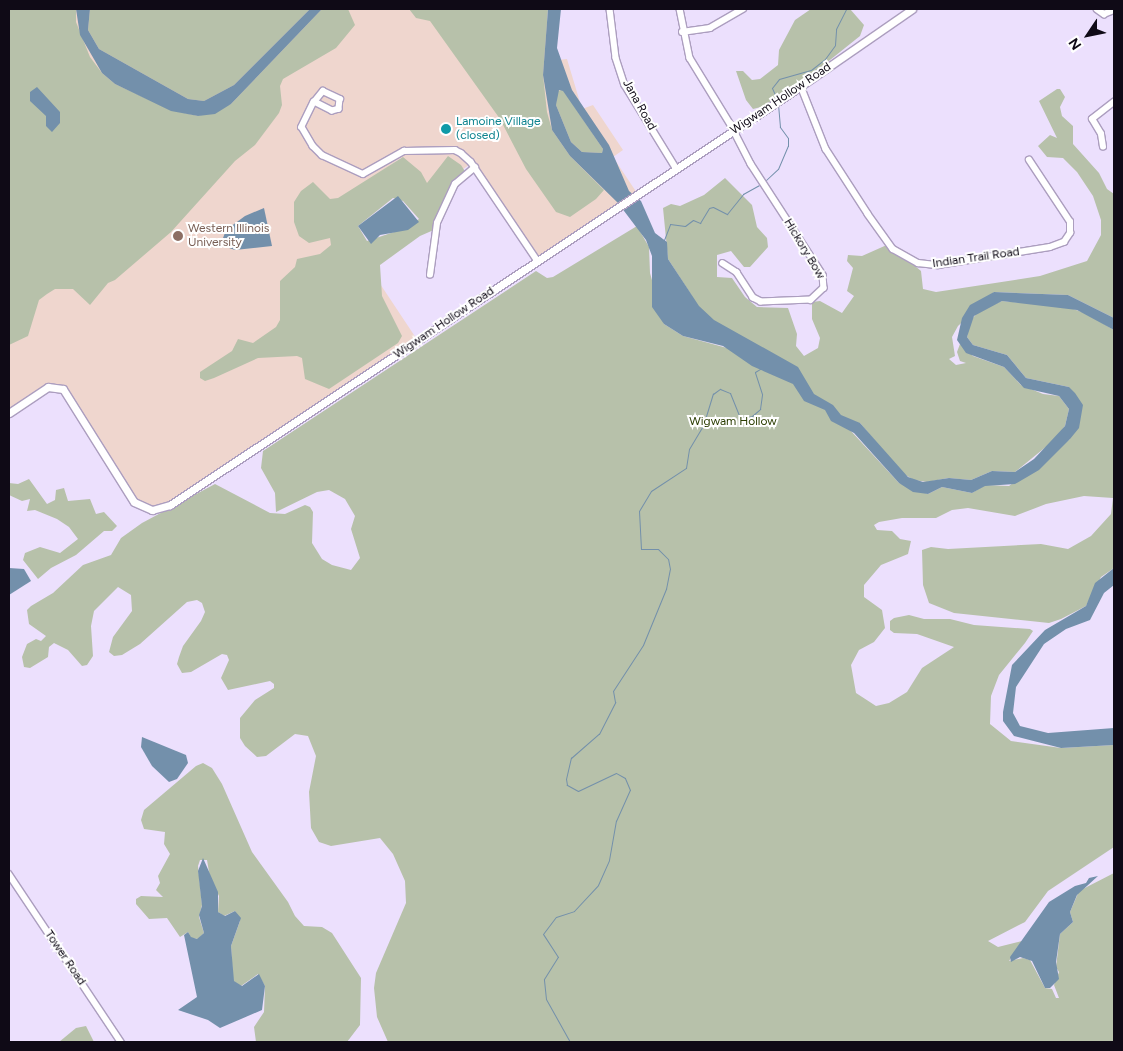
<!DOCTYPE html>
<html>
<head>
<meta charset="utf-8">
<style>
  body { margin:0 }
  #map { position:relative; width:1123px; height:1051px; overflow:hidden; background:#ece0fd; font-family:Figtree,sans-serif }
  div>[style] { position:absolute }
  .education>* { inset:0; background:#efd6ce }
  .green>* { inset:0; background:#b7c1aa }
  .water>* { inset:0; background:#7390ab }
  .stream>* { height:1px; margin:-0.5px; padding:0 0.5px; transform-origin:0.5px; border-radius:0.5px; background:#7390ab }
  .roads { filter:drop-shadow(1px 0 #ac9ebf) drop-shadow(-1px 0 #ac9ebf) drop-shadow(0 1px #ac9ebf) drop-shadow(0 -1px #ac9ebf) }
  .minor>* { height:5.5px; margin:-2.75px; padding:0 2.75px; transform-origin:2.75px; border-radius:2.75px; background:#fff }
  .tertiary>* { height:7px; margin:-3.5px; padding:0 3.5px; transform-origin:3.5px; border-radius:3.5px; background:#fff }
  .dots>* { width:14px; height:14px; translate:-50% -50%; box-sizing:border-box; border:2px solid #fff; border-radius:50% }
  span { translate:-50% -50%; white-space:nowrap; text-align:center; line-height:1.15; -webkit-text-stroke:4px #fff; paint-order:stroke }
  .street-label { font-size:12px; color:#0f0a16 }
  .culture-label { font-size:12px; color:#0d838f }
  .left { translate:0 -50%; text-align:left }
  .education-label { font-size:12px; color:#785e54 }
  .park-label { font-size:12px; color:#2c3e03 }
  .frame { position:absolute; inset:0; border:10px solid #0f0a16; pointer-events:none }
  .north { position:absolute; left:1063px; top:10px; width:50px; height:50px; -webkit-text-stroke:4px #fff; paint-order:stroke; rotate:236deg; font-size:14px; font-weight:700; line-height:20px; text-align:center; color:#0f0a16 }
  .north::after { content:''; display:block; margin:auto; width:18px; height:22px; background:#0f0a16; clip-path:polygon(50% 0,100% 100%,50% 72%,0 100%) }
</style>
</head>
<body>
<div id="map">
  <div class="education">
    <div style="clip-path:polygon(9px 9px,546px 9px,549px 61px,567px 59px,582px 109px,593px 105px,623px 150px,613px 157px,637px 193px,537px 260px,472px 163px,453px 176px,437px 211px,401px 158px,329px 207px,418px 341px,161px 508px,138px 505px,66px 392px,56px 386px,9px 413px)"></div>
  </div>
  <div class="green">
    <div style="clip-path:polygon(9px 9px,76px 9px,76px 22px,90px 57px,102px 73px,115px 84px,171px 110px,198px 116px,231px 104px,322px 9px,348px 9px,355px 25px,336px 48px,283px 79px,280px 86px,282px 105px,279px 113px,255px 145px,235px 161px,171px 232px,115px 280px,108px 283px,90px 305px,73px 289px,55px 289px,47px 294px,39px 300px,28px 336px,9px 345px)"></div>
    <div style="clip-path:polygon(90px 9px,310px 9px,234px 85px,204px 101px,188px 99px,99px 49px,88px 30px)"></div>
    <div style="clip-path:polygon(409px 9px,548px 9px,543px 75px,547px 112px,552px 130px,570px 156px,604px 190px,596px 199px,570px 217px,556px 212px,526px 169px,500px 119px,430px 21px,416px 18px)"></div>
    <div style="clip-path:polygon(811px 9px,850px 9px,864px 25px,860px 36px,805px 80px,787px 88px,765px 106px,753px 109px,746px 100px,736px 71px,743px 71px,752px 80px,760px 79px,778px 65px,779px 50px,795px 20px)"></div>
    <div style="clip-path:polygon(1057px 89px,1060px 89px,1065px 97px,1060px 107px,1062px 116px,1073px 126px,1073px 144px,1099px 173px,1107px 189px,1114px 194px,1114px 318px,1068px 295px,994px 292px,958px 326px,952px 337px,955px 356px,949px 359px,956px 365px,966px 363px,960px 361px,957px 352px,960px 344px,973px 356px,1004px 367px,1021px 385px,1043px 394px,1059px 396px,1069px 409px,1065px 426px,1053px 441px,1015px 472px,992px 471px,971px 480px,948px 478px,927px 482px,914px 480px,902px 473px,860px 423px,850px 430px,899px 483px,928px 494px,942px 487px,972px 493px,985px 485px,1009px 486px,1070px 439px,1069px 387px,1026px 378px,1007px 355px,973px 345px,967px 337px,970px 321px,980px 310px,1002px 301px,1068px 307px,1087px 314px,1114px 330px,1114px 568px,1101px 577px,1086px 606px,1061px 619px,1049px 623px,954px 613px,929px 603px,923px 585px,922px 550px,931px 547px,948px 549px,1041px 544px,1068px 549px,1091px 536px,1111px 514px,1113px 498px,1084px 496px,1046px 504px,1015px 516px,968px 508px,952px 510px,936px 518px,902px 518px,879px 522px,874px 525px,877px 530px,892px 531px,900px 539px,911px 541px,908px 554px,881px 565px,864px 585px,864px 597px,882px 610px,885px 628px,874px 642px,859px 650px,851px 665px,856px 693px,876px 706px,889px 703px,907px 692px,922px 668px,954px 647px,917px 634px,894px 633px,890px 630px,890px 621px,894px 618px,909px 615px,924px 619px,950px 619px,974px 625px,1030px 629px,1033px 631px,1025px 643px,999px 675px,991px 696px,990px 724px,1011px 741px,1061px 748px,1114px 745px,1114px 847px,1048px 891px,1025px 922px,988px 941px,998px 947px,1022px 941px,1009px 961px,1023px 958px,1030px 960px,1045px 988px,1052px 989px,1056px 998px,1059px 998px,1054px 985px,1059px 972px,1056px 967px,1060px 934px,1073px 922px,1070px 912px,1079px 891px,1114px 873px,1114px 1042px,388px 1042px,377px 1017px,374px 988px,376px 973px,406px 903px,405px 881px,393px 854px,380px 838px,331px 846px,319px 842px,311px 828px,309px 792px,316px 756px,308px 736px,295px 734px,266px 756px,257px 757px,245px 746px,240px 738px,240px 718px,255px 700px,274px 688px,274px 684px,270px 681px,228px 690px,221px 678px,229px 660px,227px 655px,222px 654px,191px 672px,182px 673px,177px 664px,179px 657px,183px 646px,201px 621px,205px 612px,202px 603px,197px 600px,187px 602px,140px 644px,122px 655px,114px 656px,109px 652px,113px 637px,132px 611px,131px 595px,118px 587px,94px 611px,91px 626px,93px 656px,87px 665px,82px 666px,68px 650px,54px 643px,49px 647px,48px 657px,30px 668px,24px 667px,22px 657px,27px 644px,36px 639px,41px 641px,46px 636px,29px 624px,27px 610px,31px 606px,53px 593px,83px 565px,111px 555px,121px 538px,142px 523px,215px 484px,270px 513px,285px 514px,305px 505px,310px 507px,313px 512px,312px 543px,322px 559px,332px 565px,351px 570px,360px 558px,351px 529px,355px 516px,345px 499px,329px 490px,317px 492px,276px 512px,275px 493px,261px 468px,263px 451px,536px 271px,547px 278px,553px 277px,637px 226px,649px 247px,650px 273px,664px 324px,683px 336px,727px 348px,685px 301px,692px 296px,668px 259px,663px 208px,671px 204px,680px 206px,704px 195px,725px 178px,752px 205px,757px 227px,767px 238px,768px 247px,750px 267px,744px 267px,731px 251px,717px 255px,717px 277px,732px 278px,745px 297px,757px 307px,788px 308px,797px 334px,796px 346px,804px 356px,818px 348px,820px 338px,812px 319px,812px 302px,820px 301px,842px 313px,854px 296px,847px 291px,853px 268px,847px 261px,848px 255px,862px 256px,889px 244px,921px 271px,923px 289px,936px 292px,1040px 276px,1087px 261px,1101px 235px,1101px 220px,1093px 196px,1077px 172px,1063px 158px,1047px 157px,1038px 146px,1050px 135px,1057px 138px,1039px 101px)"></div>
    <div style="clip-path:polygon(563px 90px,603px 149px,602px 153px,582px 152px,571px 142px,556px 105px,557px 91px)"></div>
    <div style="clip-path:polygon(evenodd,448px 156px,461px 165px,466px 173px,459px 179px,436px 229px,420px 236px,380px 265px,382px 296px,402px 336px,398px 343px,329px 389px,305px 379px,302px 358px,297px 356px,258px 358px,214px 378px,205px 381px,200px 378px,200px 372px,232px 351px,238px 339px,253px 343px,276px 327px,280px 320px,280px 281px,295px 267px,297px 259px,320px 254px,331px 245px,330px 238px,309px 243px,299px 236px,294px 222px,294px 202px,301px 191px,313px 182px,330px 199px,338px 198px,403px 157px,421px 172px,427px 183px,448px 156px,393px 198px,403px 201px,419px 219px,403px 229px,367px 241px,358px 226px,393px 198px)"></div>
    <div style="clip-path:polygon(29px 479px,47px 504px,55px 500px,56px 490px,64px 488px,68px 501px,90px 499px,96px 514px,104px 512px,117px 526px,112px 531px,104px 531px,76px 555px,51px 568px,38px 579px,23px 560px,25px 553px,40px 547px,60px 553px,78px 539px,69px 527px,57px 519px,35px 510px,27px 511px,30px 499px,22px 501px,9px 495px,9px 483px,18px 484px)"></div>
    <div style="clip-path:polygon(203px 763px,212px 768px,222px 784px,252px 852px,288px 902px,295px 916px,304px 926px,322px 927px,332px 933px,361px 978px,360px 1025px,347px 1042px,256px 1042px,254px 1027px,264px 1012px,265px 986px,258px 974px,241px 986px,233px 981px,231px 946px,240px 921px,235px 911px,224px 916px,218px 912px,219px 896px,210px 878px,207px 860px,200px 860px,198px 866px,202px 905px,199px 917px,204px 933px,198px 939px,191px 938px,188px 932px,180px 937px,167px 918px,149px 919px,136px 904px,136px 899px,141px 896px,163px 897px,156px 890px,160px 883px,158px 876px,170px 854px,164px 844px,165px 832px,144px 829px,141px 820px,144px 810px,196px 766px)"></div>
    <div style="clip-path:polygon(86px 1026px,94px 1042px,59px 1042px,76px 1028px)"></div>
  </div>
  <div class="water">
    <div style="clip-path:polygon(76px 9px,90px 9px,88px 30px,99px 49px,188px 99px,204px 101px,234px 85px,310px 9px,322px 9px,231px 104px,215px 114px,198px 116px,171px 111px,115px 84px,102px 73px,80px 35px)"></div>
    <div style="clip-path:polygon(evenodd,548px 9px,561px 9px,557px 48px,572px 90px,609px 145px,629px 191px,641px 201px,655px 233px,667px 242px,668px 259px,699px 306px,714px 320px,798px 367px,814px 394px,833px 405px,841px 415px,860px 423px,908px 477px,923px 482px,949px 478px,971px 480px,992px 471px,1015px 472px,1034px 459px,1065px 426px,1069px 409px,1059px 396px,1024px 388px,1004px 367px,966px 353px,957px 340px,962px 318px,970px 305px,994px 292px,1068px 295px,1114px 318px,1114px 330px,1077px 310px,1002px 301px,974px 316px,967px 337px,973px 345px,1007px 355px,1026px 378px,1069px 387px,1075px 393px,1083px 405px,1079px 428px,1070px 439px,1039px 470px,1015px 484px,985px 486px,972px 493px,942px 487px,928px 494px,913px 492px,899px 483px,854px 433px,831px 421px,825px 410px,804px 401px,793px 384px,752px 366px,723px 346px,683px 336px,664px 324px,652px 307px,652px 256px,646px 240px,618px 203px,570px 156px,552px 130px,543px 75px,548px 9px,559px 90px,563px 91px,603px 149px,602px 153px,582px 152px,571px 142px,556px 105px,559px 90px)"></div>
    <div style="clip-path:polygon(37px 87px,60px 112px,60px 123px,52px 132px,46px 126px,46px 116px,30px 101px,30px 92px)"></div>
    <div style="clip-path:polygon(398px 196px,419px 222px,408px 230px,380px 235px,371px 244px,358px 226px)"></div>
    <div style="clip-path:polygon(264px 208px,272px 246px,235px 250px,226px 247px,223px 238px,226px 230px,245px 216px)"></div>
    <div style="clip-path:polygon(9px 568px,24px 569px,31px 581px,9px 595px)"></div>
    <div style="clip-path:polygon(1114px 568px,1114px 585px,1104px 593px,1090px 620px,1066px 629px,1044px 644px,1016px 687px,1013px 713px,1020px 726px,1048px 733px,1114px 728px,1114px 745px,1061px 748px,1014px 736px,1003px 721px,1003px 712px,1012px 665px,1045px 630px,1086px 606px,1095px 583px)"></div>
    <div style="clip-path:polygon(142px 737px,186px 755px,188px 763px,177px 779px,169px 782px,152px 766px,141px 747px)"></div>
    <div style="clip-path:polygon(203px 858px,218px 892px,218px 912px,225px 916px,235px 911px,241px 918px,231px 946px,234px 981px,242px 986px,259px 974px,265px 986px,262px 1010px,220px 1028px,208px 1020px,178px 1010px,197px 997px,184px 935px,188px 932px,191px 937px,197px 939px,204px 933px,199px 915px,202px 906px,198px 871px)"></div>
    <div style="clip-path:polygon(1098px 876px,1077px 895px,1070px 912px,1073px 922px,1060px 934px,1056px 962px,1059px 979px,1050px 988px,1045px 988px,1032px 961px,1020px 957px,1011px 962px,1010px 957px,1049px 902px,1075px 886px,1086px 883px,1089px 878px)"></div>
  </div>
  <div class="stream">
    <div style="left:776px;top:97px;width:10px;rotate:-114deg"></div>
    <div style="left:772px;top:88px;width:11px;rotate:-52deg"></div>
    <div style="left:779px;top:79px;width:33px;rotate:-16deg"></div>
    <div style="left:811px;top:70px;width:18px;rotate:-38deg"></div>
    <div style="left:825px;top:59px;width:17px;rotate:-54deg"></div>
    <div style="left:835px;top:45px;width:16px;rotate:-86deg"></div>
    <div style="left:836px;top:29px;width:22px;rotate:-63deg"></div>
    <div style="left:766px;top:180px;width:16px;rotate:-43deg"></div>
    <div style="left:778px;top:169px;width:25px;rotate:-67deg"></div>
    <div style="left:788px;top:146px;width:8px;rotate:-90deg"></div>
    <div style="left:788px;top:138px;width:14px;rotate:-126deg"></div>
    <div style="left:780px;top:127px;width:21px;rotate:-95deg"></div>
    <div style="left:664px;top:240px;width:17px;rotate:-69deg"></div>
    <div style="left:670px;top:224px;width:15px;rotate:8deg"></div>
    <div style="left:685px;top:226px;width:10px;rotate:-37deg"></div>
    <div style="left:693px;top:220px;width:8px;rotate:23deg"></div>
    <div style="left:700px;top:223px;width:17px;rotate:-59deg"></div>
    <div style="left:709px;top:208px;width:4px;rotate:-14deg"></div>
    <div style="left:713px;top:207px;width:16px;rotate:27deg"></div>
    <div style="left:727px;top:214px;width:26px;rotate:-51deg"></div>
    <div style="left:743px;top:194px;width:18px;rotate:-29deg"></div>
    <div style="left:570px;top:1042px;width:49px;rotate:-119.2deg"></div>
    <div style="left:546px;top:999px;width:20px;rotate:-96deg"></div>
    <div style="left:544px;top:979px;width:26px;rotate:-58deg"></div>
    <div style="left:558px;top:957px;width:27px;rotate:-123deg"></div>
    <div style="left:543px;top:934px;width:21px;rotate:-53deg"></div>
    <div style="left:556px;top:917px;width:19px;rotate:-18deg"></div>
    <div style="left:574px;top:911px;width:35px;rotate:-47deg"></div>
    <div style="left:598px;top:885px;width:27px;rotate:-66deg"></div>
    <div style="left:609px;top:860px;width:40px;rotate:-80deg"></div>
    <div style="left:616px;top:821px;width:34px;rotate:-66deg"></div>
    <div style="left:630px;top:790px;width:13px;rotate:-113deg"></div>
    <div style="left:625px;top:778px;width:10px;rotate:-151deg"></div>
    <div style="left:616px;top:773px;width:42px;rotate:154.7deg"></div>
    <div style="left:578px;top:791px;width:13px;rotate:-151deg"></div>
    <div style="left:567px;top:785px;width:6px;rotate:-99deg"></div>
    <div style="left:566px;top:779px;width:22px;rotate:-77deg"></div>
    <div style="left:571px;top:758px;width:37px;rotate:-41deg"></div>
    <div style="left:599px;top:734px;width:36px;rotate:-63deg"></div>
    <div style="left:615px;top:702px;width:11px;rotate:-100deg"></div>
    <div style="left:613px;top:691px;width:55px;rotate:-56.9deg"></div>
    <div style="left:643px;top:645px;width:61px;rotate:-67.7deg"></div>
    <div style="left:666px;top:589px;width:20px;rotate:-79deg"></div>
    <div style="left:670px;top:569px;width:10px;rotate:-101deg"></div>
    <div style="left:668px;top:559px;width:14px;rotate:-135deg"></div>
    <div style="left:658px;top:549px;width:17px;rotate:180deg"></div>
    <div style="left:641px;top:549px;width:38px;rotate:-93deg"></div>
    <div style="left:639px;top:511px;width:23px;rotate:-59deg"></div>
    <div style="left:651px;top:491px;width:42px;rotate:-33.3deg"></div>
    <div style="left:686px;top:468px;width:19px;rotate:-81deg"></div>
    <div style="left:689px;top:449px;width:27px;rotate:-59deg"></div>
    <div style="left:703px;top:426px;width:34px;rotate:-73deg"></div>
    <div style="left:713px;top:394px;width:9px;rotate:-36deg"></div>
    <div style="left:720px;top:389px;width:11px;rotate:22deg"></div>
    <div style="left:730px;top:393px;width:27px;rotate:68deg"></div>
    <div style="left:740px;top:418px;width:12px;rotate:-9deg"></div>
    <div style="left:752px;top:416px;width:11px;rotate:-41deg"></div>
    <div style="left:760px;top:409px;width:15px;rotate:-82deg"></div>
    <div style="left:762px;top:394px;width:23px;rotate:-108deg"></div>
    <div style="left:755px;top:372px;width:6px;rotate:-31deg"></div>
  </div>
  <div class="roads">
    <div class="minor">
      <div style="left:610px;top:9px;width:49px;rotate:83deg"></div>
      <div style="left:616px;top:58px;width:28px;rotate:72deg"></div>
      <div style="left:625px;top:85px;width:97px;rotate:58.4deg"></div>
      <div style="left:680px;top:9px;width:50px;rotate:78.5deg"></div>
      <div style="left:690px;top:58px;width:79px;rotate:58.5deg"></div>
      <div style="left:731px;top:125px;width:44px;rotate:62.9deg"></div>
      <div style="left:751px;top:164px;width:132px;rotate:57deg"></div>
      <div style="left:823px;top:275px;width:13px;rotate:86deg"></div>
      <div style="left:824px;top:288px;width:18px;rotate:137deg"></div>
      <div style="left:811px;top:300px;width:50px;rotate:177.7deg"></div>
      <div style="left:761px;top:302px;width:9px;rotate:-153deg"></div>
      <div style="left:753px;top:298px;width:30px;rotate:-123deg"></div>
      <div style="left:737px;top:273px;width:17px;rotate:-147deg"></div>
      <div style="left:1097px;top:9px;width:9px;rotate:36deg"></div>
      <div style="left:1104px;top:14px;width:11px;rotate:-22deg"></div>
      <div style="left:682px;top:32px;width:28px;rotate:-8deg"></div>
      <div style="left:710px;top:28px;width:38px;rotate:-30deg"></div>
      <div style="left:801px;top:86px;width:68px;rotate:68.4deg"></div>
      <div style="left:826px;top:149px;width:77px;rotate:57.1deg"></div>
      <div style="left:868px;top:214px;width:43px;rotate:54.5deg"></div>
      <div style="left:893px;top:249px;width:29px;rotate:29deg"></div>
      <div style="left:918px;top:263px;width:20px;rotate:6deg"></div>
      <div style="left:938px;top:265px;width:113px;rotate:-9.1deg"></div>
      <div style="left:1050px;top:247px;width:15px;rotate:-20deg"></div>
      <div style="left:1064px;top:242px;width:11px;rotate:-56deg"></div>
      <div style="left:1070px;top:233px;width:11px;rotate:-90deg"></div>
      <div style="left:1070px;top:222px;width:74px;rotate:-123.5deg"></div>
      <div style="left:323px;top:91px;width:19px;rotate:25deg"></div>
      <div style="left:340px;top:99px;width:10px;rotate:96deg"></div>
      <div style="left:339px;top:109px;width:7px;rotate:164deg"></div>
      <div style="left:332px;top:111px;width:20px;rotate:-153deg"></div>
      <div style="left:314px;top:102px;width:14px;rotate:-51deg"></div>
      <div style="left:314px;top:102px;width:28px;rotate:116deg"></div>
      <div style="left:302px;top:127px;width:22px;rotate:60deg"></div>
      <div style="left:313px;top:146px;width:13px;rotate:45deg"></div>
      <div style="left:322px;top:155px;width:45px;rotate:24.9deg"></div>
      <div style="left:363px;top:174px;width:47px;rotate:-29.3deg"></div>
      <div style="left:404px;top:151px;width:51px;rotate:-1.1deg"></div>
      <div style="left:455px;top:150px;width:7px;rotate:27deg"></div>
      <div style="left:461px;top:153px;width:13px;rotate:42deg"></div>
      <div style="left:471px;top:162px;width:118px;rotate:56deg"></div>
      <div style="left:1103px;top:147px;width:13px;rotate:-99deg"></div>
      <div style="left:1101px;top:134px;width:17px;rotate:-121deg"></div>
      <div style="left:1092px;top:119px;width:28px;rotate:-38deg"></div>
      <div style="left:430px;top:275px;width:52px;rotate:-82.3deg"></div>
      <div style="left:437px;top:223px;width:43px;rotate:-65.2deg"></div>
      <div style="left:455px;top:184px;width:26px;rotate:-40deg"></div>
      <div style="left:9px;top:874px;width:202px;rotate:56.3deg"></div>
    </div>
    <div class="tertiary">
      <div style="left:9px;top:413px;width:47px;rotate:-33.7deg"></div>
      <div style="left:48px;top:387px;width:15px;rotate:8deg"></div>
      <div style="left:63px;top:389px;width:133px;rotate:57.9deg"></div>
      <div style="left:134px;top:502px;width:20px;rotate:24deg"></div>
      <div style="left:152px;top:510px;width:19px;rotate:-16deg"></div>
      <div style="left:170px;top:505px;width:757px;rotate:-33.59deg"></div>
      <div style="left:801px;top:86px;width:135px;rotate:-34.7deg"></div>
    </div>
  </div>
  <div class="dots">
    <div style="left:446px;top:129px;background:#0f9aa8"></div>
    <div style="left:178px;top:236px;background:#8d6e63"></div>
  </div>
  <div class="street-label">
    <span style="left:781px;top:99px;rotate:-34deg">Wigwam Hollow Road</span>
    <span style="left:639px;top:105px;rotate:61deg">Jana Road</span>
    <span style="left:804px;top:249px;rotate:59deg">Hickory Bow</span>
    <span style="left:976px;top:258px;rotate:-8deg">Indian Trail Road</span>
    <span style="left:444px;top:323px;rotate:-34deg">Wigwam Hollow Road</span>
    <span style="left:65px;top:958px;rotate:56deg">Tower Road</span>
  </div>
  <div class="culture-label">
    <span class="left" style="left:456px;top:129px">Lamoine Village<br>(closed)</span>
  </div>
  <div class="education-label">
    <span class="left" style="left:188px;top:236px">Western Illinois<br>University</span>
  </div>
  <div class="park-label">
    <span style="left:733px;top:422px">Wigwam Hollow</span>
  </div>
  <div class="frame"></div>
  <div class="north">N</div>
</div>
</body>
</html>
